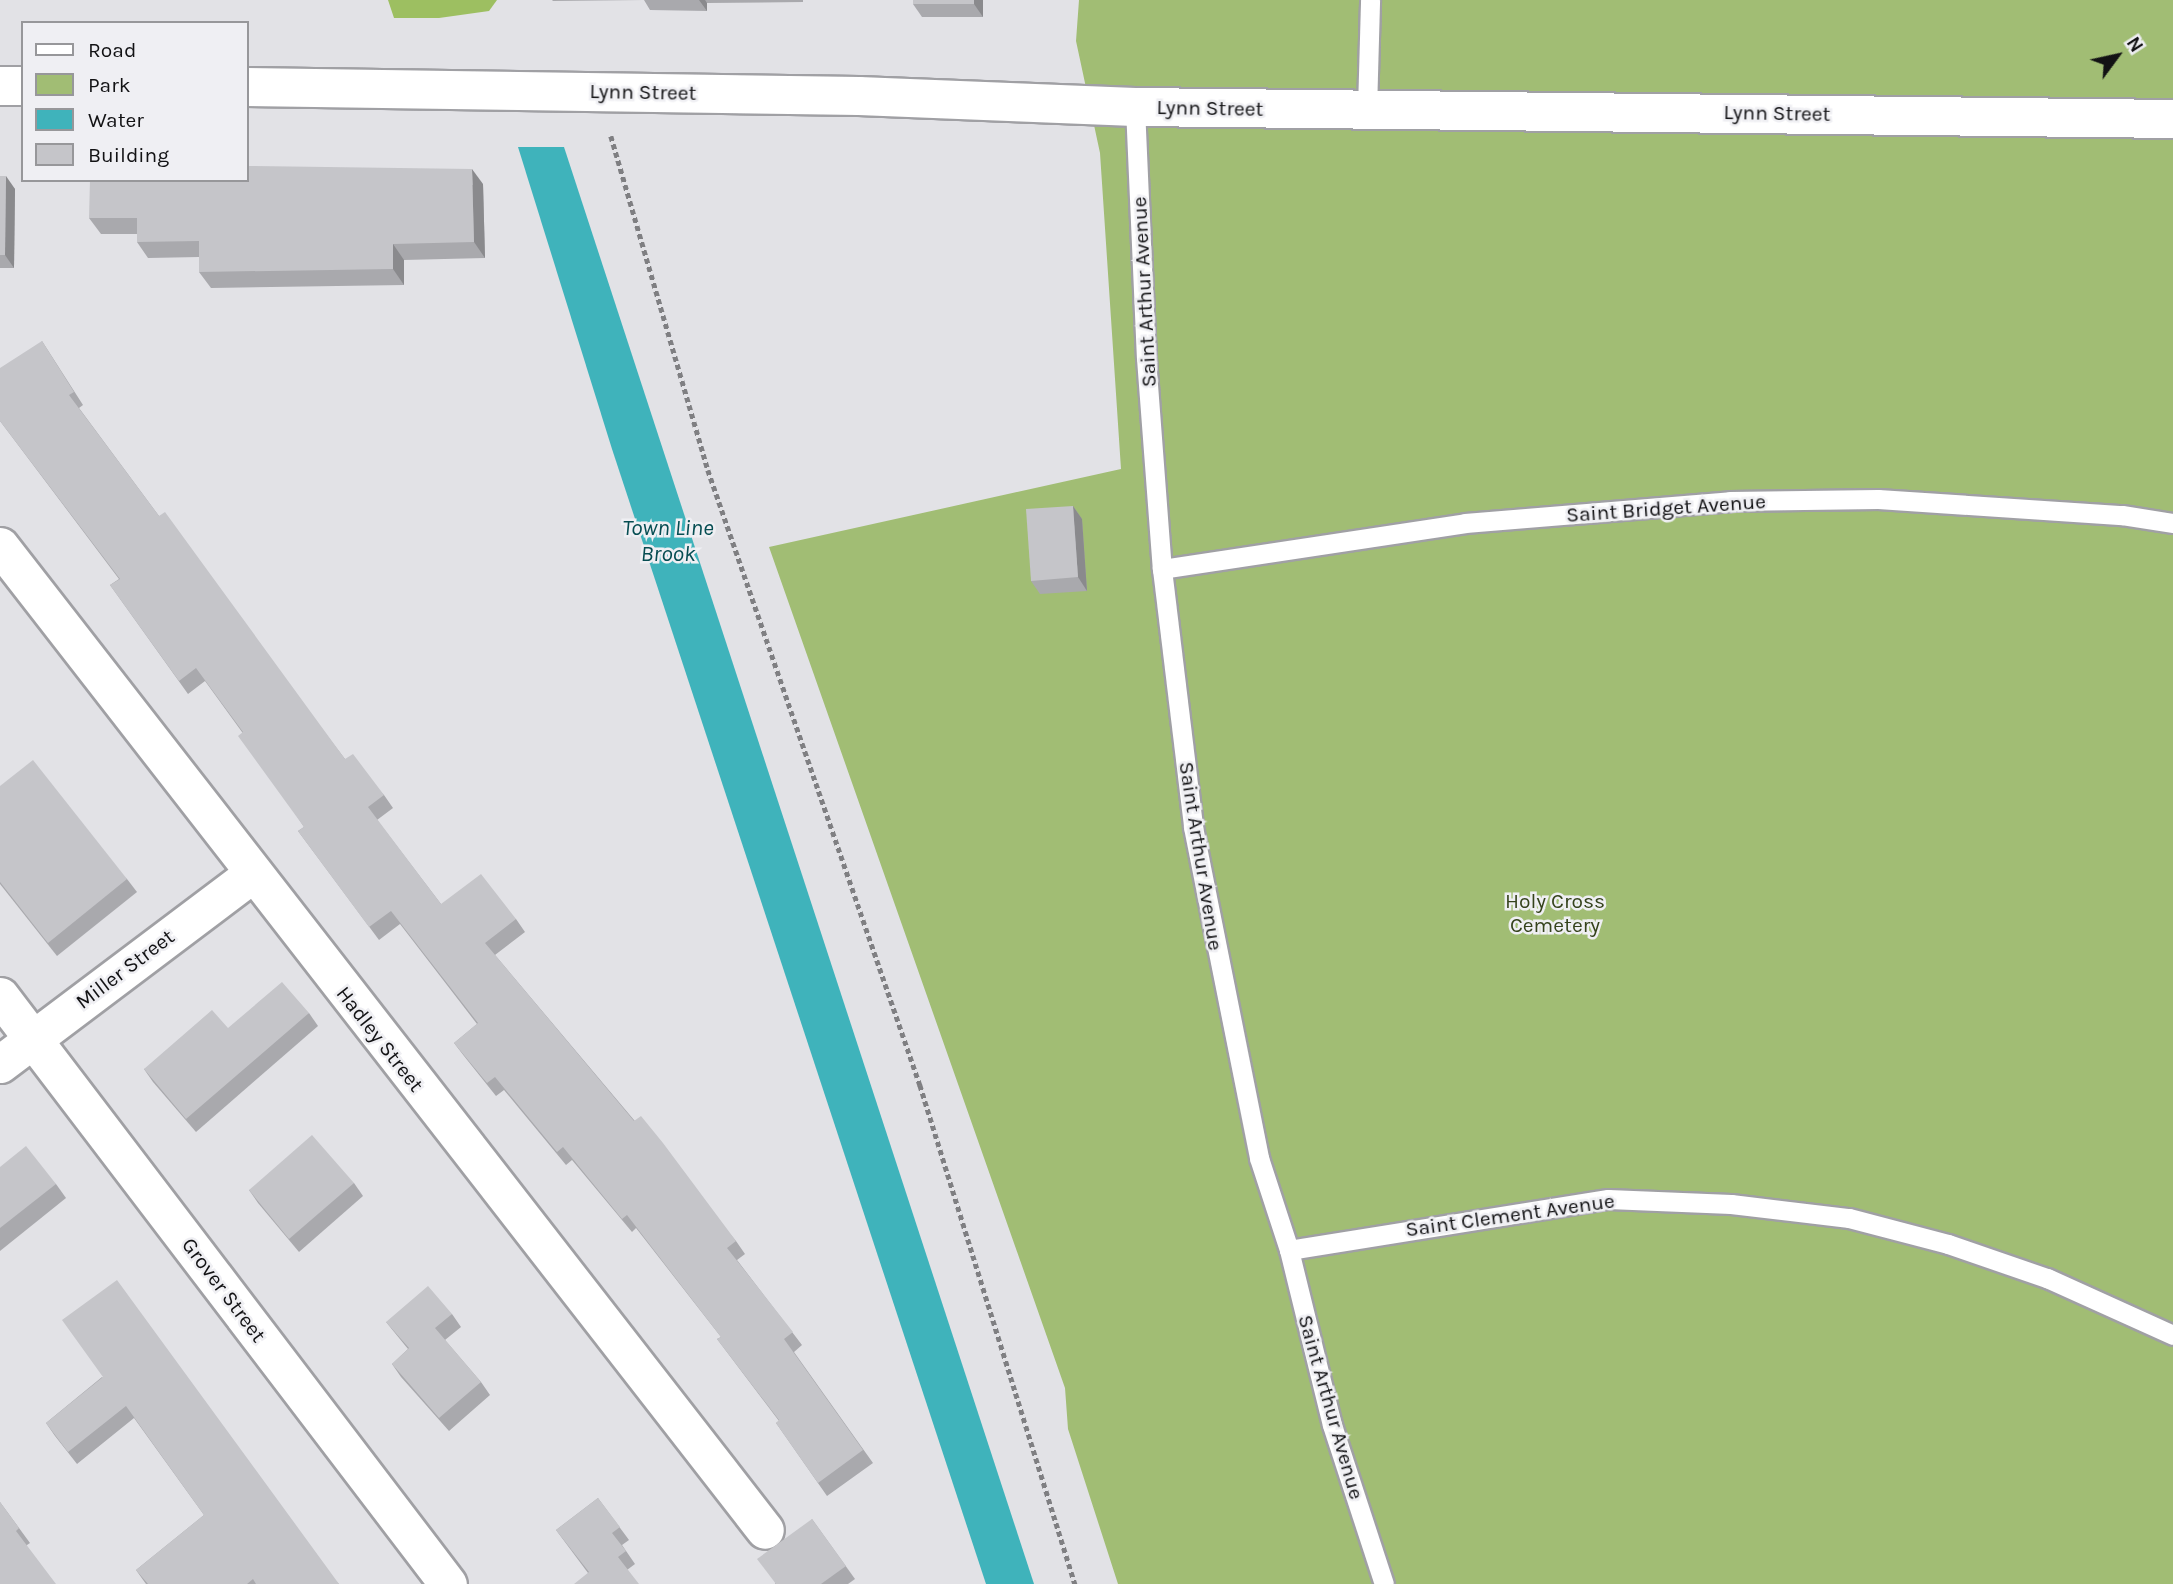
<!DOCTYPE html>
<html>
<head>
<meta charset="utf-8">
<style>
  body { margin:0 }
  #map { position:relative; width:2173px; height:1584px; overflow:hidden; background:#e2e2e6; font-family:Karla,sans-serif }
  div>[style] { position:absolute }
  .green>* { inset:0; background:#a1bd74 }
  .forest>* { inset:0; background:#9dbf61 }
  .water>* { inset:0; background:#3fb3bb }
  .path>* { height:4.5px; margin-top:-2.25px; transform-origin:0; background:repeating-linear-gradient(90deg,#7f7f82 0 5px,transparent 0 8.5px) }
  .roads { filter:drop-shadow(2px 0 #a0a0a4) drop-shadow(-2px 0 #a0a0a4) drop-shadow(0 2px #a0a0a4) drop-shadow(0 -2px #a0a0a4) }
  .lane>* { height:19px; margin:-9.5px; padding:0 9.5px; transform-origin:9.5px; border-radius:9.5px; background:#fff }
  .street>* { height:37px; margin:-18.5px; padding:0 18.5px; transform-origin:18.5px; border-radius:18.5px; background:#fff }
  .secondary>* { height:38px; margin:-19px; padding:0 19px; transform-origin:19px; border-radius:19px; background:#fff }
  .wall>* { inset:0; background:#a9a9ad }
  .shaded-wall>* { inset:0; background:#8a8a8d }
  .building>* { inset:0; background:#c5c5c9 }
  span { translate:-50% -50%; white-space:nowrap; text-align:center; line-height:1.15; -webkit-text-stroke:5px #efeff3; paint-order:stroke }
  .street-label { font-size:21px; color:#121214 }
  .park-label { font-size:21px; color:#35431c }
  .water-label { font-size:23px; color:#064d52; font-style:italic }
  .legend { position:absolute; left:21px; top:21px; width:228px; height:161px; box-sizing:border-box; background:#efeff3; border:2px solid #97979a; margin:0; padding:9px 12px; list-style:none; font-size:21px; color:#121214 }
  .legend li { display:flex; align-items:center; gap:14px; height:35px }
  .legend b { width:35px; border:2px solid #97979a }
  .north { position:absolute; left:2082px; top:21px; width:70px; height:70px; -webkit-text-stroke:5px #efeff3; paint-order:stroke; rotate:57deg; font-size:19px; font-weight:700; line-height:28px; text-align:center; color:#121214 }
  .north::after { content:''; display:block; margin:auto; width:24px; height:32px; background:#121214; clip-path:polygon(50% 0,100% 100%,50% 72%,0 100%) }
</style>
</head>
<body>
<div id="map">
  <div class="green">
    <div style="clip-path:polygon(1079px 0,2173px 0,2173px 1584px,1118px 1584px,1068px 1429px,1065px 1388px,769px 547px,1121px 469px,1100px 153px,1076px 41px)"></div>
  </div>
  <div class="forest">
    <div style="clip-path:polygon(388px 0,497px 0,489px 11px,439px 18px,394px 18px)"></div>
  </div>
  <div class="water">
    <div style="clip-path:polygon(518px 147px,564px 147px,1034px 1584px,986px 1584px,612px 449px)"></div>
  </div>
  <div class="path">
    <div style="left:611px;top:136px;width:348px;rotate:73.8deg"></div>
    <div style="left:708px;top:470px;width:651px;rotate:70.98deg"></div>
    <div style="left:920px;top:1085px;width:523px;rotate:72.74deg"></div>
  </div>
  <div class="roads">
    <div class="lane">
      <div style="left:1135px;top:107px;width:251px;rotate:87.5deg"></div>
      <div style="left:1146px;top:358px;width:212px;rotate:85.7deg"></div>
      <div style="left:1162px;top:569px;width:260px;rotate:83.1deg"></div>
      <div style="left:1193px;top:827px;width:338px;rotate:78.7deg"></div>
      <div style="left:1259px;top:1158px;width:97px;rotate:71.9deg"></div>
      <div style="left:1289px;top:1250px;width:180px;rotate:76.2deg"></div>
      <div style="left:1332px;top:1425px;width:167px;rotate:71.9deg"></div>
      <div style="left:1367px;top:110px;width:110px;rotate:-88.4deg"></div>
      <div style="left:1162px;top:569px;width:306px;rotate:-8.6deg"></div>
      <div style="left:1465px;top:523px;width:266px;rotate:-4.7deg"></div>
      <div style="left:1730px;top:501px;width:148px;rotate:-0.8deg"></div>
      <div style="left:1878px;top:499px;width:245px;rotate:3.8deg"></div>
      <div style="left:2122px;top:515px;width:52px;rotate:8.9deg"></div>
      <div style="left:1289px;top:1250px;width:323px;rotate:-9.1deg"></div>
      <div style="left:1608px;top:1199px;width:123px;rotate:2.3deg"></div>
      <div style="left:1731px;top:1204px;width:119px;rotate:6.8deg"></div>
      <div style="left:1849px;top:1218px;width:102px;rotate:14.7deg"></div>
      <div style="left:1948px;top:1244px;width:105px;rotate:19deg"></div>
      <div style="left:2047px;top:1278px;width:138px;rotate:24.3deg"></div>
    </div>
    <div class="street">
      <div style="left:0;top:546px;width:1246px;rotate:52.14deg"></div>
      <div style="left:0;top:996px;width:739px;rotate:52.7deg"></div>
      <div style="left:0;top:1064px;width:314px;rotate:-37deg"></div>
    </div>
    <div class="secondary">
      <div style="left:0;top:86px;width:23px"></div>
      <div style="left:247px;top:87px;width:612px;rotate:0.84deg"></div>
      <div style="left:859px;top:96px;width:276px;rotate:2.3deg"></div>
      <div style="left:1135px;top:107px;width:1038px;rotate:0.66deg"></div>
    </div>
  </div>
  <div class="wall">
    <div style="clip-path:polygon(552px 0,803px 0,803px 2px,707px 3px,707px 11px,650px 10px,644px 0,553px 1px)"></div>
    <div style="clip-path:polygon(913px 0,983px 0,983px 17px,922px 17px,913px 4px)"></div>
    <div style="clip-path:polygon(0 176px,15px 189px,14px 268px,0 268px)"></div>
    <div style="clip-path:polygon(483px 184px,485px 258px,404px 260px,404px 285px,211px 288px,199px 272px,199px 257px,148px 258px,137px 242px,137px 234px,101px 234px,89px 218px)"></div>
    <div style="clip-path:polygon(42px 341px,83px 405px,79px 408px,159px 516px,345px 759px,384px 795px,393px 808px,377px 820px,441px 904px,516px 919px,525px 932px,495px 955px,736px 1241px,745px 1254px,737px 1260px,802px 1345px,794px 1352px,873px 1463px,827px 1496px,776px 1423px,779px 1421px,717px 1339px,721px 1337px,636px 1228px,632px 1232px,572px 1160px,566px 1165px,504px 1090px,496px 1096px,464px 1056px,454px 1043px,477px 1024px,400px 924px,379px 940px,298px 831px,304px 827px,242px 732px,205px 681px,188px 694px,110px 585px,119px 579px,0 421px)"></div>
    <div style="clip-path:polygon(1073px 506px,1082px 519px,1087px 591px,1040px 594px,1031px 581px)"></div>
    <div style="clip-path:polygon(0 786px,127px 879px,137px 892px,57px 956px,0 884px)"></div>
    <div style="clip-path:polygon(309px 1013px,318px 1026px,196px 1132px,153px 1082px,144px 1069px)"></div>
    <div style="clip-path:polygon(0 1167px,56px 1184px,66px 1198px,0 1251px)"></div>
    <div style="clip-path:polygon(354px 1183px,363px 1196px,299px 1252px,258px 1203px,249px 1190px)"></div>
    <div style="clip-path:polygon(452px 1314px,461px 1327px,445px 1340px,481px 1382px,490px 1395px,449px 1431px,401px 1377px,392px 1364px,408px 1349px,386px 1322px)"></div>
    <div style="clip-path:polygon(102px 1377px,339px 1584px,146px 1584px,136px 1570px,204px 1515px,134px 1418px,77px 1464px,55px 1436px,46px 1423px)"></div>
    <div style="clip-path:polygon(598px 1498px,629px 1540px,622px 1545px,635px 1564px,627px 1570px,588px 1573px,556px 1530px)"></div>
    <div style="clip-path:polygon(0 1502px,30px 1543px,27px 1545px,0 1584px)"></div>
    <div style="clip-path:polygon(812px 1519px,855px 1579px,848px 1584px,775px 1584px)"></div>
  </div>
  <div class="shaded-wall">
    <div style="clip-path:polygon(699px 0,705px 0,707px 3px,707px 11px)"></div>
    <div style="clip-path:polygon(974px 0,983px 0,983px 17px,974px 4px)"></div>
    <div style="clip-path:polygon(472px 169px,483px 184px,485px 258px,474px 242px)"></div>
    <div style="clip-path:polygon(6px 176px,15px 189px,14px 268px,5px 255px)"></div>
    <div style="clip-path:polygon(393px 244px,404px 260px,404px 285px,393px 269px)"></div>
    <div style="clip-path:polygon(1073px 506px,1082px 519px,1087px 591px,1078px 577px)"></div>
  </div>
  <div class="building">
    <div style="clip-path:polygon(913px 0,974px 0,974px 4px,913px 4px)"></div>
    <div style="clip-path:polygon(247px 166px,472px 169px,474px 242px,393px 244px,393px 269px,199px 272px,199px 241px,137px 242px,137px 218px,89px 218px,90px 180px,247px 180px)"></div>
    <div style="clip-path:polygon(0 176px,6px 176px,5px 255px,0 255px)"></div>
    <div style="clip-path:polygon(42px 341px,74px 392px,69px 395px,159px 516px,165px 512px,345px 759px,353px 754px,384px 795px,368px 807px,441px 904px,481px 874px,516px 919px,485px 943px,634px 1121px,641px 1116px,663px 1143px,736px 1241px,727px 1248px,793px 1332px,784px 1339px,863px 1450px,818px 1483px,776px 1423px,779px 1420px,717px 1339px,721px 1337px,627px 1215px,622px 1219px,563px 1147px,557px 1152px,495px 1077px,487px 1083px,454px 1043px,478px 1023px,391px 911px,369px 927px,298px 831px,304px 827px,238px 736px,243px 732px,196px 668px,179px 681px,110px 585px,120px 579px,0 421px,0 368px)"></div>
    <div style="clip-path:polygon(1073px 506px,1078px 577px,1031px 581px,1026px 509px)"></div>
    <div style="clip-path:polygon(33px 760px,127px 879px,48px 943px,0 882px,0 786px)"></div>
    <div style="clip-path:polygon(282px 982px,309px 1013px,186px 1119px,144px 1069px,212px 1010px,228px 1028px)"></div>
    <div style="clip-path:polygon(312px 1135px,354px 1183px,289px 1239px,249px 1190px)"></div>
    <div style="clip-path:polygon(26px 1146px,56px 1184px,0 1228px,0 1167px)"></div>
    <div style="clip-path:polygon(117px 1280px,339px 1584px,256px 1584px,253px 1579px,247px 1584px,148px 1584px,136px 1570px,204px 1515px,126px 1406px,68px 1452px,46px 1423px,103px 1377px,62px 1320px)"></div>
    <div style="clip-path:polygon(428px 1286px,452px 1314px,435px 1328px,481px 1382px,439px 1418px,392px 1364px,409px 1348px,386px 1322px)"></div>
    <div style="clip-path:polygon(598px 1498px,620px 1527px,612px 1533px,626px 1551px,618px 1557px,639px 1584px,574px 1584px,589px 1572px,556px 1530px)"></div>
    <div style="clip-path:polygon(0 1502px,19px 1528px,16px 1531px,56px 1584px,0 1584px)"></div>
    <div style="clip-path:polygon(812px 1519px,846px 1566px,821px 1584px,776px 1584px,757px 1559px)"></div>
  </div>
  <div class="street-label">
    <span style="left:643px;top:92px;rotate:1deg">Lynn Street</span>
    <span style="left:1210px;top:108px;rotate:1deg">Lynn Street</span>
    <span style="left:1777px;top:113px;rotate:1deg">Lynn Street</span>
    <span style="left:1144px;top:292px;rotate:-93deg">Saint Arthur Avenue</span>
    <span style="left:1666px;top:508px;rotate:-4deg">Saint Bridget Avenue</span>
    <span style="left:1201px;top:856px;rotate:81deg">Saint Arthur Avenue</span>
    <span style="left:125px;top:969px;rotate:-37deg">Miller Street</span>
    <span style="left:380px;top:1039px;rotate:52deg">Hadley Street</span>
    <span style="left:1510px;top:1215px;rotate:-8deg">Saint Clement Avenue</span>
    <span style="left:224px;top:1290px;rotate:53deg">Grover Street</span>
    <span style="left:1331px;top:1407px;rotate:74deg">Saint Arthur Avenue</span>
  </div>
  <div class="park-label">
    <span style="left:1555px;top:913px">Holy Cross<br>Cemetery</span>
  </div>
  <div class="water-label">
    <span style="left:668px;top:541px">Town Line<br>Brook</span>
  </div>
  <ul class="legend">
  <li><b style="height:9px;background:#fff"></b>Road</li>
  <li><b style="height:19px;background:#a1bd74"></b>Park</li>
  <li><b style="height:19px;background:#3fb3bb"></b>Water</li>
  <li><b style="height:19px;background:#c5c5c9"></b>Building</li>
  </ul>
  <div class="north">N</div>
</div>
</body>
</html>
